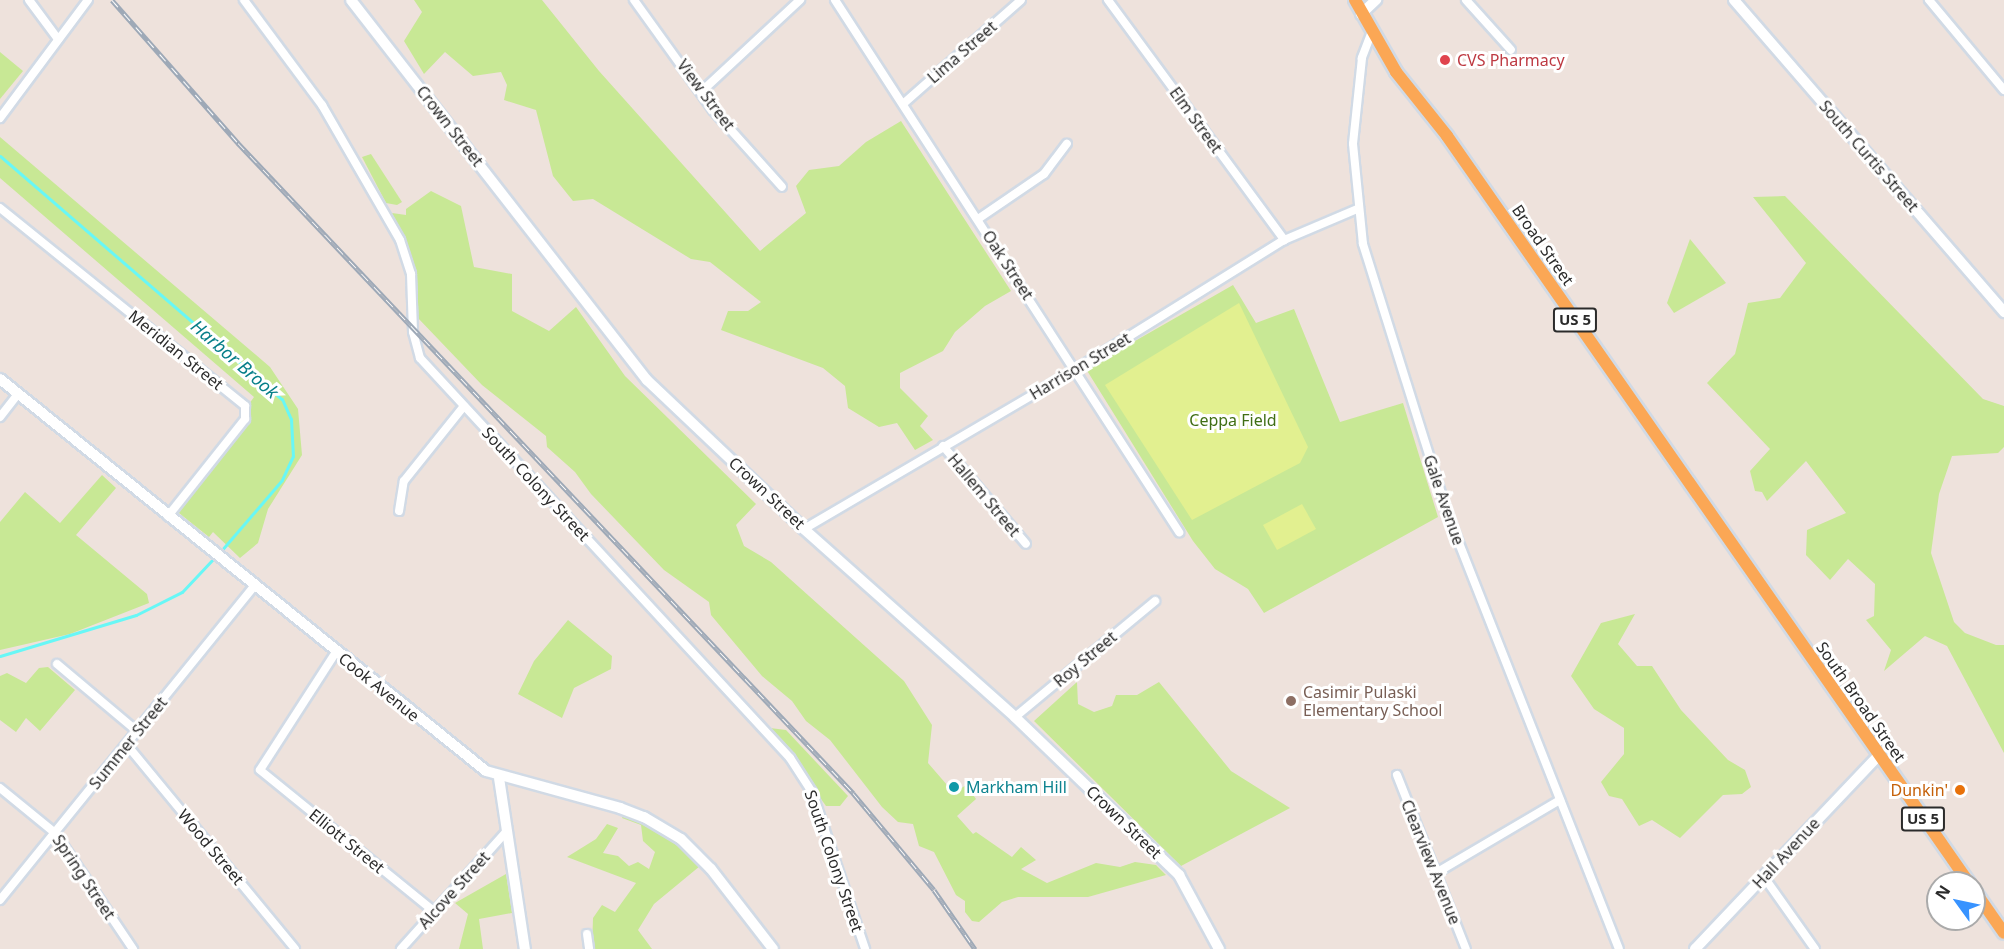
<!DOCTYPE html>
<html>
<head>
<meta charset="utf-8">
<style>
  body { margin:0 }
  #map { position:relative; width:2004px; height:949px; overflow:hidden; background:#eee2dc; font-family:"Noto Sans",sans-serif }
  div>[style] { position:absolute }
  .green>* { inset:0; background:#c8e895 }
  .pitch>* { inset:0; background:#e2f090 }
  .stream>* { height:3px; margin:-1.5px; padding:0 1.5px; transform-origin:1.5px; border-radius:1.5px; background:#68f7f6 }
  .roads { filter:drop-shadow(2px 0 #d1dae5) drop-shadow(-2px 0 #d1dae5) drop-shadow(0 2px #d1dae5) drop-shadow(0 -2px #d1dae5) }
  .street>* { height:8px; margin:-4px; padding:0 4px; transform-origin:4px; border-radius:4px; background:#fff }
  .secondary>* { height:10px; margin:-5px; padding:0 5px; transform-origin:5px; border-radius:5px; background:#fff }
  .primary>* { height:12px; margin:-6px; padding:0 6px; transform-origin:6px; border-radius:6px; background:#fba755 }
  .rail>* { height:5px; margin-top:-2.5px; transform-origin:0; background:repeating-linear-gradient(90deg,#fff 0 9px,#9ea9b7 0 18px); box-sizing:border-box; border-block:2px solid #9ea9b7 }
  .dots>* { width:16px; height:16px; translate:-50% -50%; box-sizing:border-box; border:3px solid #fff; border-radius:50% }
  span { translate:-50% -50%; white-space:nowrap; text-align:center; line-height:1.15; -webkit-text-stroke:6px #fff; paint-order:stroke }
  .shield-label span { padding:2px 4px; background:#fff; border:2px solid; border-radius:4px; -webkit-text-stroke-width:0 }
  .shield-label { font-size:15px; color:#2b2b2b; font-weight:700 }
  .street-label { font-size:16px; color:#2b2b2b }
  .health-label { font-size:16px; color:#be3a42 }
  .left { translate:0 -50%; text-align:left }
  .park-label { font-size:16px; color:#406e15 }
  .education-label { font-size:16px; color:#785e54 }
  .culture-label { font-size:16px; color:#0d838f }
  .food-label { font-size:16px; color:#c56008 }
  .right { translate:-100% -50%; text-align:right }
  .water-label { font-size:18px; color:#077f89; font-style:italic }
  .north { position:absolute; left:1926px; top:871px; width:60px; height:60px; box-sizing:border-box; background:#fff; border:2px solid #aaa; border-radius:50%; rotate:303deg; font-size:16px; font-weight:700; line-height:24px; text-align:center; color:#2b2b2b }
  .north::after { content:''; display:block; margin:auto; width:21px; height:27px; background:#3893ff; clip-path:polygon(50% 0,100% 100%,50% 72%,0 100%) }
</style>
</head>
<body>
<div id="map">
  <div class="green">
    <div style="clip-path:polygon(414px 0,542px 0,599px 71px,760px 251px,806px 213px,796px 186px,809px 170px,839px 166px,866px 142px,901px 121px,1011px 291px,985px 306px,955px 332px,943px 351px,900px 373px,900px 388px,928px 416px,920px 426px,933px 440px,915px 450px,897px 423px,879px 427px,848px 408px,845px 386px,823px 368px,721px 330px,728px 311px,748px 311px,761px 302px,710px 262px,691px 259px,593px 199px,573px 201px,553px 176px,536px 110px,504px 100px,507px 85px,501px 72px,473px 76px,445px 52px,424px 74px,404px 41px,422px 12px)"></div>
    <div style="clip-path:polygon(0 52px,23px 71px,0 99px)"></div>
    <div style="clip-path:polygon(0 137px,270px 367px,298px 409px,302px 455px,268px 509px,258px 543px,240px 558px,213px 532px,209px 537px,174px 509px,254px 397px,0 178px)"></div>
    <div style="clip-path:polygon(371px 154px,402px 202px,397px 205px,386px 203px,362px 157px)"></div>
    <div style="clip-path:polygon(431px 191px,461px 206px,474px 267px,512px 274px,512px 311px,549px 331px,576px 307px,625px 376px,756px 504px,736px 525px,744px 546px,771px 562px,904px 681px,932px 725px,928px 763px,954px 793px,966px 785px,976px 799px,957px 816px,973px 834px,976px 832px,1012px 857px,1021px 847px,1036px 860px,1021px 869px,1047px 883px,1096px 863px,1120px 867px,1135px 862px,1156px 865px,1166px 875px,1088px 897px,1018px 897px,1002px 902px,979px 922px,972px 921px,965px 912px,965px 901px,956px 895px,934px 852px,919px 846px,913px 824px,898px 822px,882px 807px,830px 740px,806px 721px,792px 701px,762px 676px,711px 615px,709px 602px,664px 570px,591px 494px,575px 472px,547px 447px,546px 436px,482px 385px,417px 317px,418px 293px,413px 260px,392px 213px,406px 215px,406px 209px)"></div>
    <div style="clip-path:polygon(1785px 196px,1983px 399px,2004px 406px,2004px 447px,1998px 453px,1952px 456px,1939px 494px,1931px 553px,1954px 622px,1965px 633px,1996px 645px,2004px 645px,2004px 753px,1947px 646px,1925px 636px,1884px 671px,1891px 650px,1866px 620px,1874px 616px,1875px 584px,1848px 559px,1830px 580px,1806px 555px,1807px 530px,1846px 513px,1806px 461px,1767px 501px,1762px 492px,1755px 491px,1750px 471px,1770px 449px,1707px 383px,1735px 354px,1748px 303px,1780px 298px,1806px 263px,1753px 197px)"></div>
    <div style="clip-path:polygon(1690px 239px,1726px 283px,1674px 313px,1667px 303px)"></div>
    <div style="clip-path:polygon(1233px 285px,1256px 323px,1294px 309px,1340px 422px,1403px 403px,1438px 517px,1264px 613px,1248px 589px,1215px 569px,1193px 541px,1086px 369px)"></div>
    <div style="clip-path:polygon(102px 475px,116px 488px,76px 535px,147px 594px,149px 603px,70px 634px,0 650px,0 522px,25px 492px,60px 523px)"></div>
    <div style="clip-path:polygon(1635px 614px,1618px 644px,1637px 666px,1652px 666px,1681px 710px,1728px 760px,1745px 770px,1751px 787px,1742px 794px,1723px 795px,1680px 838px,1652px 820px,1639px 826px,1622px 799px,1609px 796px,1601px 782px,1624px 754px,1624px 728px,1594px 709px,1571px 676px,1601px 623px)"></div>
    <div style="clip-path:polygon(568px 620px,612px 656px,611px 669px,574px 688px,562px 718px,518px 694px,534px 661px)"></div>
    <div style="clip-path:polygon(48px 667px,75px 690px,40px 731px,26px 718px,16px 732px,0 720px,0 676px,7px 673px,26px 683px,39px 668px)"></div>
    <div style="clip-path:polygon(1077px 682px,1078px 704px,1094px 712px,1112px 706px,1116px 695px,1137px 695px,1159px 682px,1231px 771px,1290px 808px,1181px 866px,1034px 721px)"></div>
    <div style="clip-path:polygon(770px 728px,786px 730px,848px 796px,840px 806px,826px 806px)"></div>
    <div style="clip-path:polygon(624px 814px,674px 842px,700px 866px,654px 904px,638px 930px,652px 949px,592px 949px,593px 918px,602px 905px,615px 912px,636px 883px,567px 857px,596px 839px,607px 824px,618px 828px,603px 853px,618px 856px,629px 866px,638px 862px,649px 869px,655px 852px,643px 841px,641px 825px,622px 818px)"></div>
    <div style="clip-path:polygon(506px 874px,512px 913px,479px 919px,483px 949px,459px 949px,468px 914px,455px 903px)"></div>
  </div>
  <div class="pitch">
    <div style="clip-path:polygon(1239px 303px,1308px 447px,1300px 463px,1192px 520px,1105px 385px)"></div>
    <div style="clip-path:polygon(1302px 504px,1316px 529px,1277px 550px,1263px 525px)"></div>
  </div>
  <div class="stream">
    <div style="left:0;top:156px;width:372px;rotate:40.8deg"></div>
    <div style="left:282px;top:399px;width:22px;rotate:66deg"></div>
    <div style="left:291px;top:419px;width:37px;rotate:87deg"></div>
    <div style="left:293px;top:456px;width:26px;rotate:115deg"></div>
    <div style="left:282px;top:480px;width:95px;rotate:130.7deg"></div>
    <div style="left:0;top:656px;width:142px;rotate:-16.8deg"></div>
    <div style="left:136px;top:615px;width:51px;rotate:-26.6deg"></div>
    <div style="left:182px;top:592px;width:48px;rotate:-46.7deg"></div>
  </div>
  <div class="roads">
    <div class="street">
      <div style="left:29px;top:0;width:49px;rotate:53.4deg"></div>
      <div style="left:244px;top:0;width:131px;rotate:53.4deg"></div>
      <div style="left:322px;top:105px;width:156px;rotate:60deg"></div>
      <div style="left:400px;top:240px;width:36px;rotate:72deg"></div>
      <div style="left:411px;top:274px;width:58px;rotate:88deg"></div>
      <div style="left:413px;top:332px;width:27px;rotate:75deg"></div>
      <div style="left:420px;top:358px;width:545px;rotate:47.23deg"></div>
      <div style="left:790px;top:758px;width:40px;rotate:57.1deg"></div>
      <div style="left:812px;top:792px;width:166px;rotate:71.3deg"></div>
      <div style="left:634px;top:0;width:135px;rotate:54.3deg"></div>
      <div style="left:713px;top:110px;width:103px;rotate:48.1deg"></div>
      <div style="left:835px;top:0;width:634px;rotate:57.11deg"></div>
      <div style="left:1108px;top:0;width:298px;rotate:53.7deg"></div>
      <div style="left:1466px;top:0;width:67px;rotate:48deg"></div>
      <div style="left:1929px;top:0;width:117px;rotate:50.2deg"></div>
      <div style="left:1371px;top:34px;width:26px;rotate:111deg"></div>
      <div style="left:1362px;top:58px;width:86px;rotate:96deg"></div>
      <div style="left:1353px;top:144px;width:100px;rotate:84.3deg"></div>
      <div style="left:1363px;top:244px;width:284px;rotate:72.6deg"></div>
      <div style="left:1448px;top:515px;width:466px;rotate:68.5deg"></div>
      <div style="left:702px;top:91px;width:134px;rotate:-42.9deg"></div>
      <div style="left:903px;top:104px;width:157px;rotate:-41.4deg"></div>
      <div style="left:0;top:118px;width:147px;rotate:-53.3deg"></div>
      <div style="left:0;top:208px;width:315px;rotate:38.9deg"></div>
      <div style="left:245px;top:406px;width:13px;rotate:90deg"></div>
      <div style="left:245px;top:419px;width:124px;rotate:128.4deg"></div>
      <div style="left:978px;top:219px;width:80px;rotate:-34.3deg"></div>
      <div style="left:1044px;top:174px;width:38px;rotate:-53deg"></div>
      <div style="left:0;top:417px;width:29px;rotate:-52deg"></div>
      <div style="left:943px;top:446px;width:128px;rotate:49.7deg"></div>
      <div style="left:399px;top:511px;width:30px;rotate:-81deg"></div>
      <div style="left:404px;top:481px;width:96px;rotate:-51.3deg"></div>
      <div style="left:804px;top:529px;width:314px;rotate:-30.4deg"></div>
      <div style="left:1075px;top:370px;width:246px;rotate:-31.9deg"></div>
      <div style="left:1284px;top:240px;width:79px;rotate:-23deg"></div>
      <div style="left:336px;top:652px;width:140px;rotate:122.8deg"></div>
      <div style="left:260px;top:770px;width:225px;rotate:39.1deg"></div>
      <div style="left:57px;top:664px;width:106px;rotate:40deg"></div>
      <div style="left:1015px;top:717px;width:182px;rotate:-39.6deg"></div>
      <div style="left:127px;top:745px;width:264px;rotate:50.5deg"></div>
      <div style="left:1397px;top:775px;width:187px;rotate:68.4deg"></div>
      <div style="left:0;top:788px;width:71px;rotate:39.3deg"></div>
      <div style="left:55px;top:833px;width:140px;rotate:56.1deg"></div>
      <div style="left:1436px;top:873px;width:144px;rotate:-30.5deg"></div>
      <div style="left:1764px;top:877px;width:88px;rotate:54.7deg"></div>
      <div style="left:0;top:900px;width:404px;rotate:-51deg"></div>
      <div style="left:587px;top:934px;width:15px;rotate:82deg"></div>
      <div style="left:401px;top:949px;width:159px;rotate:-48.1deg"></div>
    </div>
    <div class="secondary">
      <div style="left:351px;top:0;width:482px;rotate:52.1deg"></div>
      <div style="left:647px;top:380px;width:216px;rotate:43.5deg"></div>
      <div style="left:804px;top:529px;width:283px;rotate:41.7deg"></div>
      <div style="left:1015px;top:717px;width:228px;rotate:43.9deg"></div>
      <div style="left:1179px;top:875px;width:84px;rotate:61.6deg"></div>
      <div style="left:1734px;top:0;width:413px;rotate:49.1deg"></div>
      <div style="left:1361px;top:14px;width:21px;rotate:-43deg"></div>
      <div style="left:0;top:379px;width:624px;rotate:38.89deg"></div>
      <div style="left:486px;top:771px;width:139px;rotate:15.4deg"></div>
      <div style="left:620px;top:808px;width:26px;rotate:21deg"></div>
      <div style="left:644px;top:817px;width:43px;rotate:30.7deg"></div>
      <div style="left:681px;top:839px;width:42px;rotate:45deg"></div>
      <div style="left:711px;top:869px;width:101px;rotate:52.2deg"></div>
      <div style="left:499px;top:778px;width:173px;rotate:81.4deg"></div>
      <div style="left:1695px;top:949px;width:266px;rotate:-46.5deg"></div>
    </div>
    <div class="primary">
      <div style="left:1355px;top:0;width:83px;rotate:60.3deg"></div>
      <div style="left:1396px;top:72px;width:82px;rotate:51.4deg"></div>
      <div style="left:1447px;top:136px;width:911px;rotate:55.05deg"></div>
      <div style="left:1974px;top:890px;width:52px;rotate:55.1deg"></div>
    </div>
  </div>
  <div class="rail">
    <div style="left:112px;top:0;width:191px;rotate:48.6deg"></div>
    <div style="left:238px;top:143px;width:895px;rotate:46.58deg"></div>
    <div style="left:853px;top:793px;width:126px;rotate:50.1deg"></div>
    <div style="left:934px;top:890px;width:72px;rotate:55.2deg"></div>
  </div>
  <div class="dots">
    <div style="left:1445px;top:60px;background:#e0444e"></div>
    <div style="left:1291px;top:701px;background:#8d6e63"></div>
    <div style="left:954px;top:787px;background:#0f9aa8"></div>
    <div style="left:1960px;top:790px;background:#e8710a"></div>
  </div>
  <div class="shield-label">
    <span style="left:1575px;top:320px">US 5</span>
    <span style="left:1923px;top:819px">US 5</span>
  </div>
  <div class="street-label">
    <span style="left:962px;top:52px;rotate:-41deg">Lima Street</span>
    <span style="left:706px;top:95px;rotate:53deg">View Street</span>
    <span style="left:1196px;top:120px;rotate:54deg">Elm Street</span>
    <span style="left:450px;top:126px;rotate:52deg">Crown Street</span>
    <span style="left:1869px;top:156px;rotate:49deg">South Curtis Street</span>
    <span style="left:1543px;top:245px;rotate:55deg">Broad Street</span>
    <span style="left:1008px;top:265px;rotate:57deg">Oak Street</span>
    <span style="left:176px;top:350px;rotate:39deg">Meridian Street</span>
    <span style="left:1080px;top:366px;rotate:-31deg">Harrison Street</span>
    <span style="left:536px;top:484px;rotate:47deg">South Colony Street</span>
    <span style="left:767px;top:493px;rotate:43deg">Crown Street</span>
    <span style="left:984px;top:495px;rotate:50deg">Hallem Street</span>
    <span style="left:1444px;top:500px;rotate:71deg">Gale Avenue</span>
    <span style="left:1085px;top:659px;rotate:-40deg">Roy Street</span>
    <span style="left:379px;top:687px;rotate:39deg">Cook Avenue</span>
    <span style="left:1861px;top:702px;rotate:55deg">South Broad Street</span>
    <span style="left:128px;top:743px;rotate:-51deg">Summer Street</span>
    <span style="left:1124px;top:822px;rotate:44deg">Crown Street</span>
    <span style="left:347px;top:841px;rotate:39deg">Elliott Street</span>
    <span style="left:211px;top:847px;rotate:50deg">Wood Street</span>
    <span style="left:1786px;top:853px;rotate:-47deg">Hall Avenue</span>
    <span style="left:834px;top:861px;rotate:71deg">South Colony Street</span>
    <span style="left:1431px;top:862px;rotate:68deg">Clearview Avenue</span>
    <span style="left:84px;top:877px;rotate:56deg">Spring Street</span>
    <span style="left:454px;top:890px;rotate:-48deg">Alcove Street</span>
  </div>
  <div class="health-label">
    <span class="left" style="left:1457px;top:60px">CVS Pharmacy</span>
  </div>
  <div class="park-label">
    <span style="left:1233px;top:420px">Ceppa Field</span>
  </div>
  <div class="education-label">
    <span class="left" style="left:1303px;top:701px">Casimir Pulaski<br>Elementary School</span>
  </div>
  <div class="culture-label">
    <span class="left" style="left:966px;top:787px">Markham Hill</span>
  </div>
  <div class="food-label">
    <span class="right" style="left:1948px;top:790px">Dunkin'</span>
  </div>
  <div class="water-label">
    <span style="left:235px;top:359px;rotate:41deg">Harbor Brook</span>
  </div>
  <div class="north">N</div>
</div>
</body>
</html>
